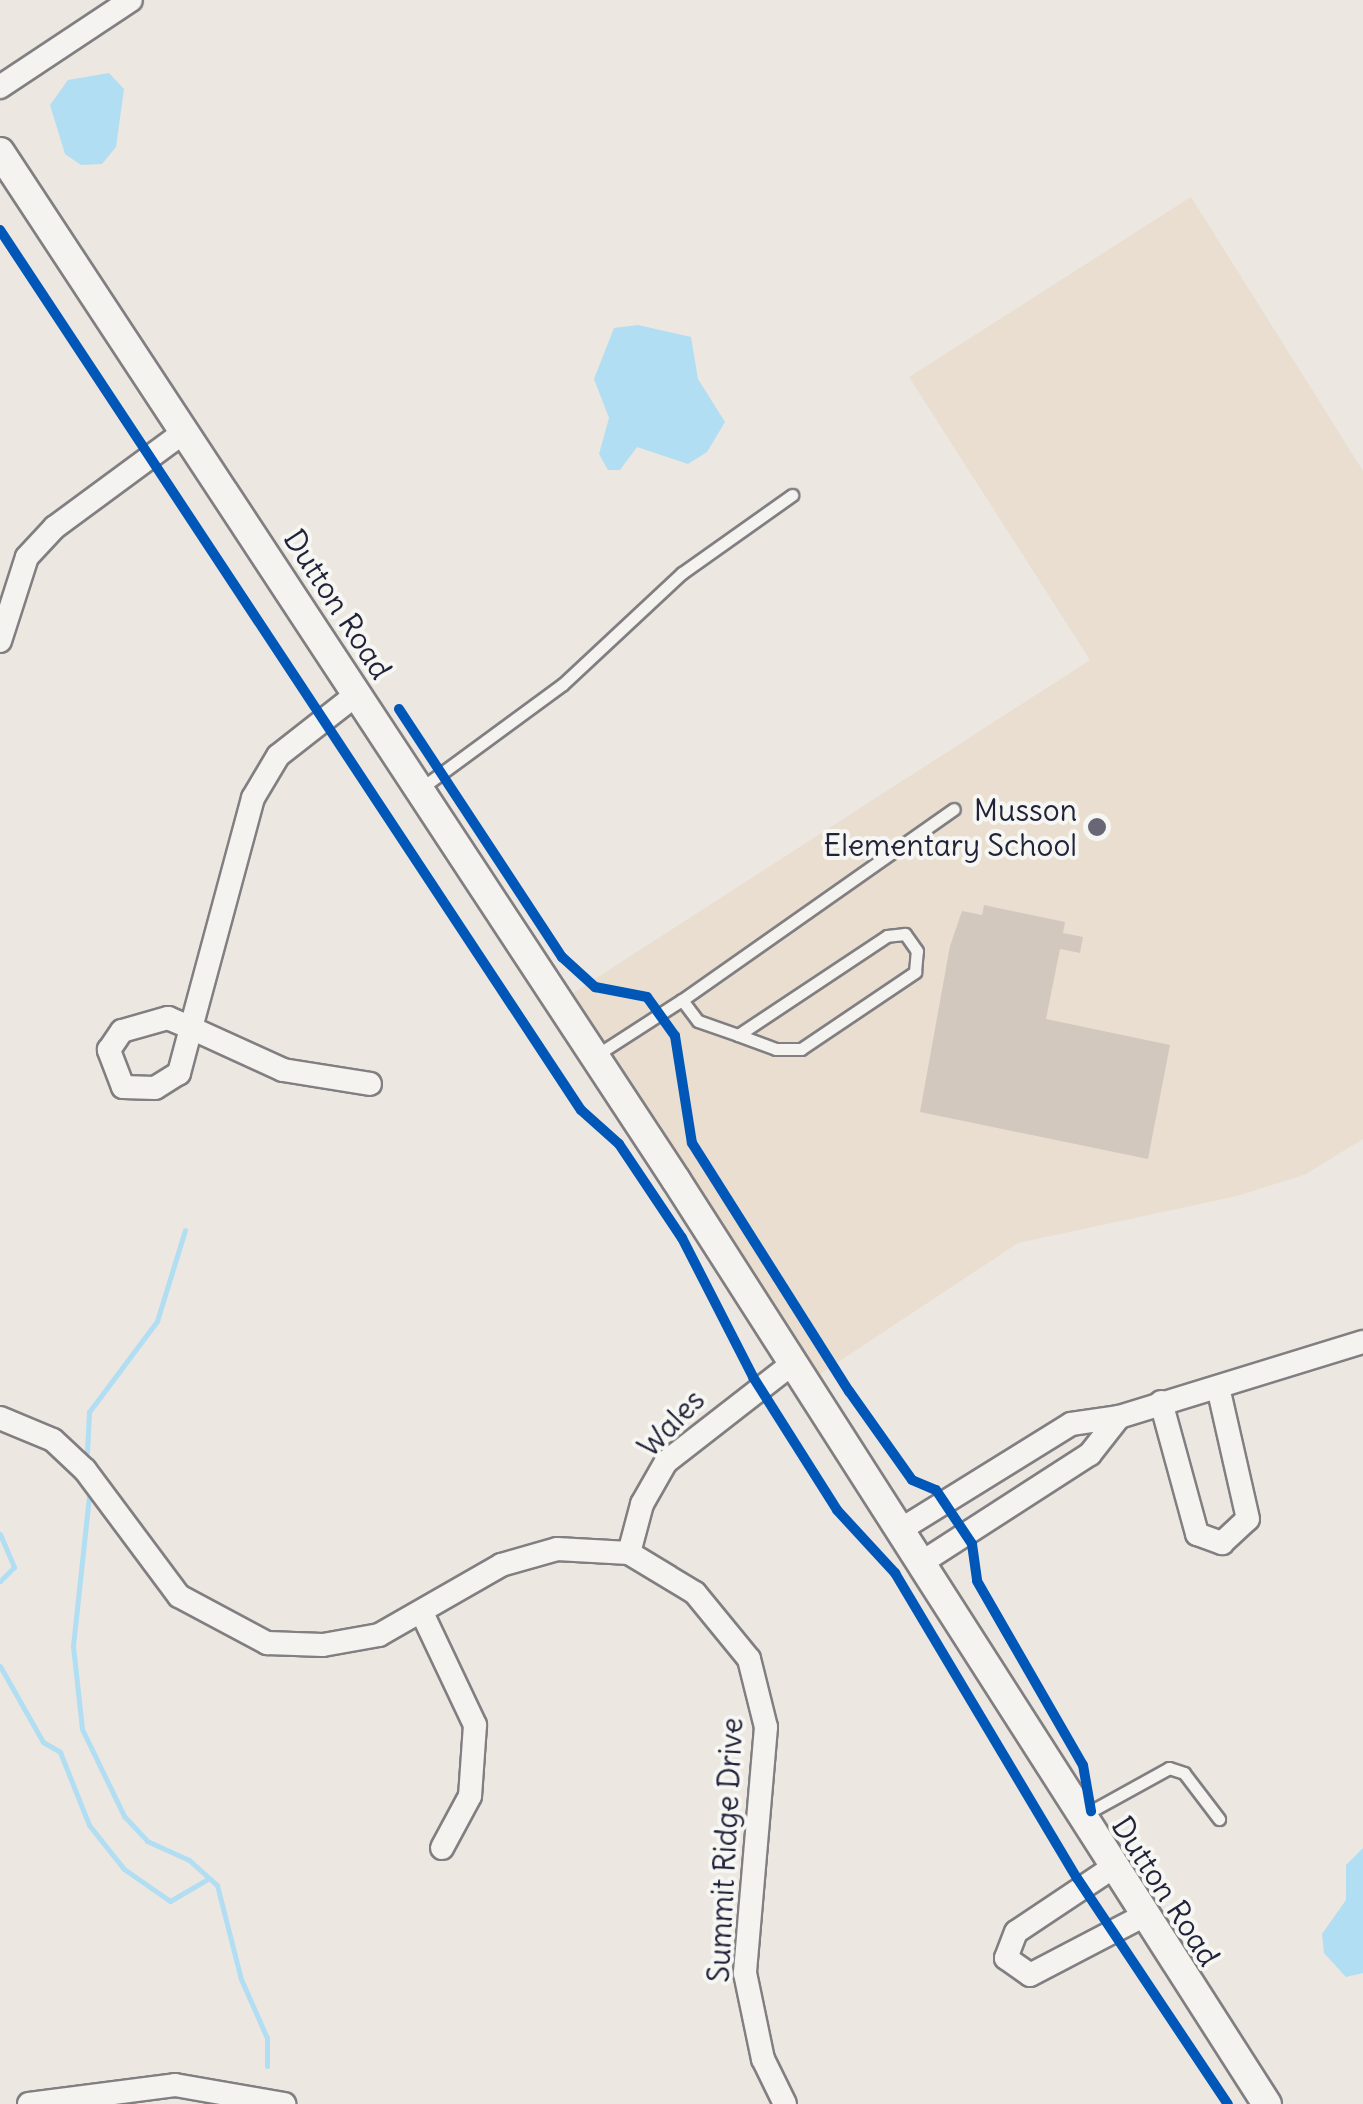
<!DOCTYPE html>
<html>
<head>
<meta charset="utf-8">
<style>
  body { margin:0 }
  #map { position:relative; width:1363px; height:2104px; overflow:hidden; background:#ece7e1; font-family:Delius,sans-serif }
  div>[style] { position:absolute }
  .built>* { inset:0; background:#eaded1 }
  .water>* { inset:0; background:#b1def2 }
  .stream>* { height:5px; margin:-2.5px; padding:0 2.5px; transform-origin:2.5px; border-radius:2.5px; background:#b1def2 }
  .building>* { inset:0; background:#d2c8be }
  .roads { filter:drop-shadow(2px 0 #817f81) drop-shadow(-2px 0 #817f81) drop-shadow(0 2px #817f81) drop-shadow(0 -2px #817f81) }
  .service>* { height:11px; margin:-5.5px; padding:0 5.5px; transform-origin:5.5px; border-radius:5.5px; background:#f4f3f0 }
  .minor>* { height:22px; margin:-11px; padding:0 11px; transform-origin:11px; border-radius:11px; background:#f4f3f0 }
  .tertiary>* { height:28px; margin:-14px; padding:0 14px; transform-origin:14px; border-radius:14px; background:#f4f3f0 }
  .cycleway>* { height:10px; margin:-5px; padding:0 5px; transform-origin:5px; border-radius:5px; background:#0057b8 }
  .dots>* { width:28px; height:28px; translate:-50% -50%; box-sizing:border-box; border:5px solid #f6f6f2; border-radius:50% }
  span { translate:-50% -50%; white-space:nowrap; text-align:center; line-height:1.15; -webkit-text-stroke:8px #f6f6f2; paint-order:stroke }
  .street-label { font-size:30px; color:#22223b }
  .poi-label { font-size:30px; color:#22223b }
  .right { translate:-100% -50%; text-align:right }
</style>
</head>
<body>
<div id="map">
  <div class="built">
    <div style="clip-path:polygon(1191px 197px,1363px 471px,1363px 1139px,1306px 1174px,1237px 1196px,1018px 1243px,817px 1376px,570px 995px,1090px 660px,909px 377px)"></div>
  </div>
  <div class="water">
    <div style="clip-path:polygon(109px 73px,124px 89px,116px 147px,102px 164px,81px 165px,65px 154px,50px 105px,68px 80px)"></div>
    <div style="clip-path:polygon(638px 325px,691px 337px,698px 379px,725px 422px,707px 452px,688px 464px,637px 447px,620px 470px,608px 470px,599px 454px,609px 418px,594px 379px,614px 328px)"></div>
    <div style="clip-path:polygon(1363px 1848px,1363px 1973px,1346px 1977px,1324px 1953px,1322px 1934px,1346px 1900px,1346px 1865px)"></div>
  </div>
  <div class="stream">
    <div style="left:87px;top:1452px;width:40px;rotate:-87.1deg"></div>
    <div style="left:89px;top:1412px;width:114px;rotate:-53.2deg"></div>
    <div style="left:157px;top:1321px;width:95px;rotate:-72.9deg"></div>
    <div style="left:89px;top:1496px;width:151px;rotate:96.1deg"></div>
    <div style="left:73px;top:1646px;width:83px;rotate:83.8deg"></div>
    <div style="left:82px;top:1729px;width:97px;rotate:64.2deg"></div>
    <div style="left:124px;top:1816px;width:34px;rotate:47deg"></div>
    <div style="left:147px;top:1841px;width:46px;rotate:24.3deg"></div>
    <div style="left:189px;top:1860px;width:38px;rotate:42deg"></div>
    <div style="left:217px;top:1885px;width:97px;rotate:75.7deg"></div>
    <div style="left:241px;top:1979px;width:64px;rotate:66.2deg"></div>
    <div style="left:267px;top:2038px;width:28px;rotate:90deg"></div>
    <div style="left:0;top:1534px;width:36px;rotate:67deg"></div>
    <div style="left:14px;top:1567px;width:20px;rotate:135deg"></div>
    <div style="left:0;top:1666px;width:87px;rotate:60.5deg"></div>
    <div style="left:43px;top:1742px;width:20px;rotate:30deg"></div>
    <div style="left:60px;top:1752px;width:79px;rotate:68.3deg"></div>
    <div style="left:89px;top:1825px;width:56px;rotate:51.5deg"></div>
    <div style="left:124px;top:1869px;width:56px;rotate:34.8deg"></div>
    <div style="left:170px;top:1901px;width:42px;rotate:-30.3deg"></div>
  </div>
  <div class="building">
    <div style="clip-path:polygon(984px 905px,1065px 922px,1063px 933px,1083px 937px,1080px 953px,1060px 949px,1046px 1019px,1170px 1045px,1148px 1159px,920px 1112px,950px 946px,962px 911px,982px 915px)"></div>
  </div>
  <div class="roads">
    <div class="service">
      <div style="left:420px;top:789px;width:177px;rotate:-36.3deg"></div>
      <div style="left:563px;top:684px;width:163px;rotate:-43deg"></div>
      <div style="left:682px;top:573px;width:135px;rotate:-35.3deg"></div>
      <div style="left:682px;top:1000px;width:332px;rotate:-35.1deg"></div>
      <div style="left:595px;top:1056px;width:103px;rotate:-32.8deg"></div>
      <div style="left:682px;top:1000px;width:26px;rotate:53deg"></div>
      <div style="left:698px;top:1021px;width:42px;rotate:19.3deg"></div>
      <div style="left:738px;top:1035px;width:40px;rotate:20.2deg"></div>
      <div style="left:776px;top:1049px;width:25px"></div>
      <div style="left:801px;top:1049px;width:138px;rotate:-34deg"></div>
      <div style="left:915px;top:972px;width:21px;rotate:-85deg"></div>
      <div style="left:917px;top:951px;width:21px;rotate:-125deg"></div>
      <div style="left:905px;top:934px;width:18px;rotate:174deg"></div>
      <div style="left:887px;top:936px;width:179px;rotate:146.4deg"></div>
      <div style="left:1084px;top:1815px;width:97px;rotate:-28.9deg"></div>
      <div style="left:1169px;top:1768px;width:16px;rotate:18deg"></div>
      <div style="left:1184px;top:1773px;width:58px;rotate:52.7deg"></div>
    </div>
    <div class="minor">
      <div style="left:0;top:87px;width:157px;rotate:-33.6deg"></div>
      <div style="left:0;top:641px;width:88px;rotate:-72.2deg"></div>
      <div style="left:27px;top:557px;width:41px;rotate:-47deg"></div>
      <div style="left:55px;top:527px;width:160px;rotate:-36.4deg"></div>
      <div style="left:357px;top:694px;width:100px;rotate:141.9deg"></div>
      <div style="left:278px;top:756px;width:49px;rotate:120.8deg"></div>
      <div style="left:253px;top:798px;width:238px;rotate:105.1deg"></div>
      <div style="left:191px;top:1028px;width:101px;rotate:24.5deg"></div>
      <div style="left:283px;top:1070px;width:88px;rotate:9.1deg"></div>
      <div style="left:168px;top:1018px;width:25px;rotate:23deg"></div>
      <div style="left:191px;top:1028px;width:47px;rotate:104.9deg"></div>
      <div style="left:179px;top:1073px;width:28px;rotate:148deg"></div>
      <div style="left:155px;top:1088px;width:32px;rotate:-178deg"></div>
      <div style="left:123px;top:1087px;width:40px;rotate:-111deg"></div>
      <div style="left:109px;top:1050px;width:23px;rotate:-56deg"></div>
      <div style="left:122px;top:1031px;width:48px;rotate:-15.8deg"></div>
      <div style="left:1161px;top:1402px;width:137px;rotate:74.7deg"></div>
      <div style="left:1197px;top:1534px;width:27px;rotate:20deg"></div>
      <div style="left:1222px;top:1543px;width:35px;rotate:-43deg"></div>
      <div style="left:1248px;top:1519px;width:135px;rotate:-102.8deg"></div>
      <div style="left:0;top:1418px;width:57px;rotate:22.5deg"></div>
      <div style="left:53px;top:1440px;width:44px;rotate:43.2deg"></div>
      <div style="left:85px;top:1470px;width:157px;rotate:53.3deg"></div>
      <div style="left:179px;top:1596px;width:100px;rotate:28.1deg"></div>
      <div style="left:267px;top:1643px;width:56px;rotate:2deg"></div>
      <div style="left:323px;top:1645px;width:57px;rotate:-10.1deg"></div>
      <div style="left:379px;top:1635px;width:141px;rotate:-29.8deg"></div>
      <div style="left:501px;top:1565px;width:58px;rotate:-15.9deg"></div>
      <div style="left:557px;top:1549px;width:72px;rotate:3.2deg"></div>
      <div style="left:629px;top:1553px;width:77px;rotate:31.2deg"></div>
      <div style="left:695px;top:1593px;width:85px;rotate:50.7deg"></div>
      <div style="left:749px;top:1659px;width:70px;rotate:76deg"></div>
      <div style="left:766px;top:1727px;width:247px;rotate:94.9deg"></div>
      <div style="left:745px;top:1973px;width:88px;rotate:78.2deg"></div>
      <div style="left:763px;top:2059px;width:50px;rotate:63.9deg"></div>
      <div style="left:900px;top:1530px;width:201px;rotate:-31.8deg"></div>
      <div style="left:1071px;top:1424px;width:49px;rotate:-8.3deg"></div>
      <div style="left:1119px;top:1417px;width:255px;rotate:-17.1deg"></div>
      <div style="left:629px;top:1553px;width:51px;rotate:-75.1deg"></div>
      <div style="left:642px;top:1504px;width:48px;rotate:-60.3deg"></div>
      <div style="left:666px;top:1462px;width:161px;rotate:-37.9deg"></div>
      <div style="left:921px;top:1563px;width:201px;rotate:-32.8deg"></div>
      <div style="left:1090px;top:1454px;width:47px;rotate:-51.9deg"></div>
      <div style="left:423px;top:1615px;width:122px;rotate:64.7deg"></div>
      <div style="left:475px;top:1725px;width:71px;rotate:94deg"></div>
      <div style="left:470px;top:1796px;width:59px;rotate:118.3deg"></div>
      <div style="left:1112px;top:1868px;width:115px;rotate:146.3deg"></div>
      <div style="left:1016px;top:1932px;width:28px;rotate:111deg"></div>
      <div style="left:1006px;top:1958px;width:29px;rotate:35deg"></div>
      <div style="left:1030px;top:1975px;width:127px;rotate:-27.6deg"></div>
      <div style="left:29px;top:2104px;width:147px;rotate:-7.4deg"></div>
      <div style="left:175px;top:2085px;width:111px;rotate:9.9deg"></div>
    </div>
    <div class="tertiary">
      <div style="left:0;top:152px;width:1230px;rotate:56.67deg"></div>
      <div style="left:676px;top:1180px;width:1097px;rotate:57.4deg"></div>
    </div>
  </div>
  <div class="cycleway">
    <div style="left:0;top:230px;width:1054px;rotate:56.57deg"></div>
    <div style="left:581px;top:1110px;width:51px;rotate:41.8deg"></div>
    <div style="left:619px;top:1144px;width:113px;rotate:56.2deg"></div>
    <div style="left:682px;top:1238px;width:156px;rotate:62.9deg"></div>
    <div style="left:753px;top:1377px;width:157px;rotate:57.7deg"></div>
    <div style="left:837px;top:1510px;width:86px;rotate:47.4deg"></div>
    <div style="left:895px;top:1573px;width:355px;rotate:59.2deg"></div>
    <div style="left:1077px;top:1878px;width:272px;rotate:56.3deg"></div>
    <div style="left:399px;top:709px;width:297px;rotate:56.7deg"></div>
    <div style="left:562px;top:957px;width:45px;rotate:42.3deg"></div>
    <div style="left:595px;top:987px;width:53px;rotate:10.9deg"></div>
    <div style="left:647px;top:997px;width:48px;rotate:54.3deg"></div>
    <div style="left:675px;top:1036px;width:108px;rotate:81deg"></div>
    <div style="left:692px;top:1143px;width:294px;rotate:57.7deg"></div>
    <div style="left:849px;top:1391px;width:109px;rotate:54.7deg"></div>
    <div style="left:912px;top:1480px;width:26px;rotate:23deg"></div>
    <div style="left:936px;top:1490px;width:65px;rotate:56.3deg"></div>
    <div style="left:972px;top:1544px;width:37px;rotate:82deg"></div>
    <div style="left:977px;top:1581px;width:212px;rotate:60.1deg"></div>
    <div style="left:1083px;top:1765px;width:47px;rotate:80.1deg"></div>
  </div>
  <div class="dots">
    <div style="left:1097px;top:827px;background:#696775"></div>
  </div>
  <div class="street-label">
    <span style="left:338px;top:604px;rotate:57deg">Dutton Road</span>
    <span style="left:671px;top:1423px;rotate:-46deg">Wales</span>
    <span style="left:725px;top:1850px;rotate:-87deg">Summit Ridge Drive</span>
    <span style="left:1166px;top:1891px;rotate:57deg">Dutton Road</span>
  </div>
  <div class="poi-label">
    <span class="right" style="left:1077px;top:827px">Musson<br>Elementary School</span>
  </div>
</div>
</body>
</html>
